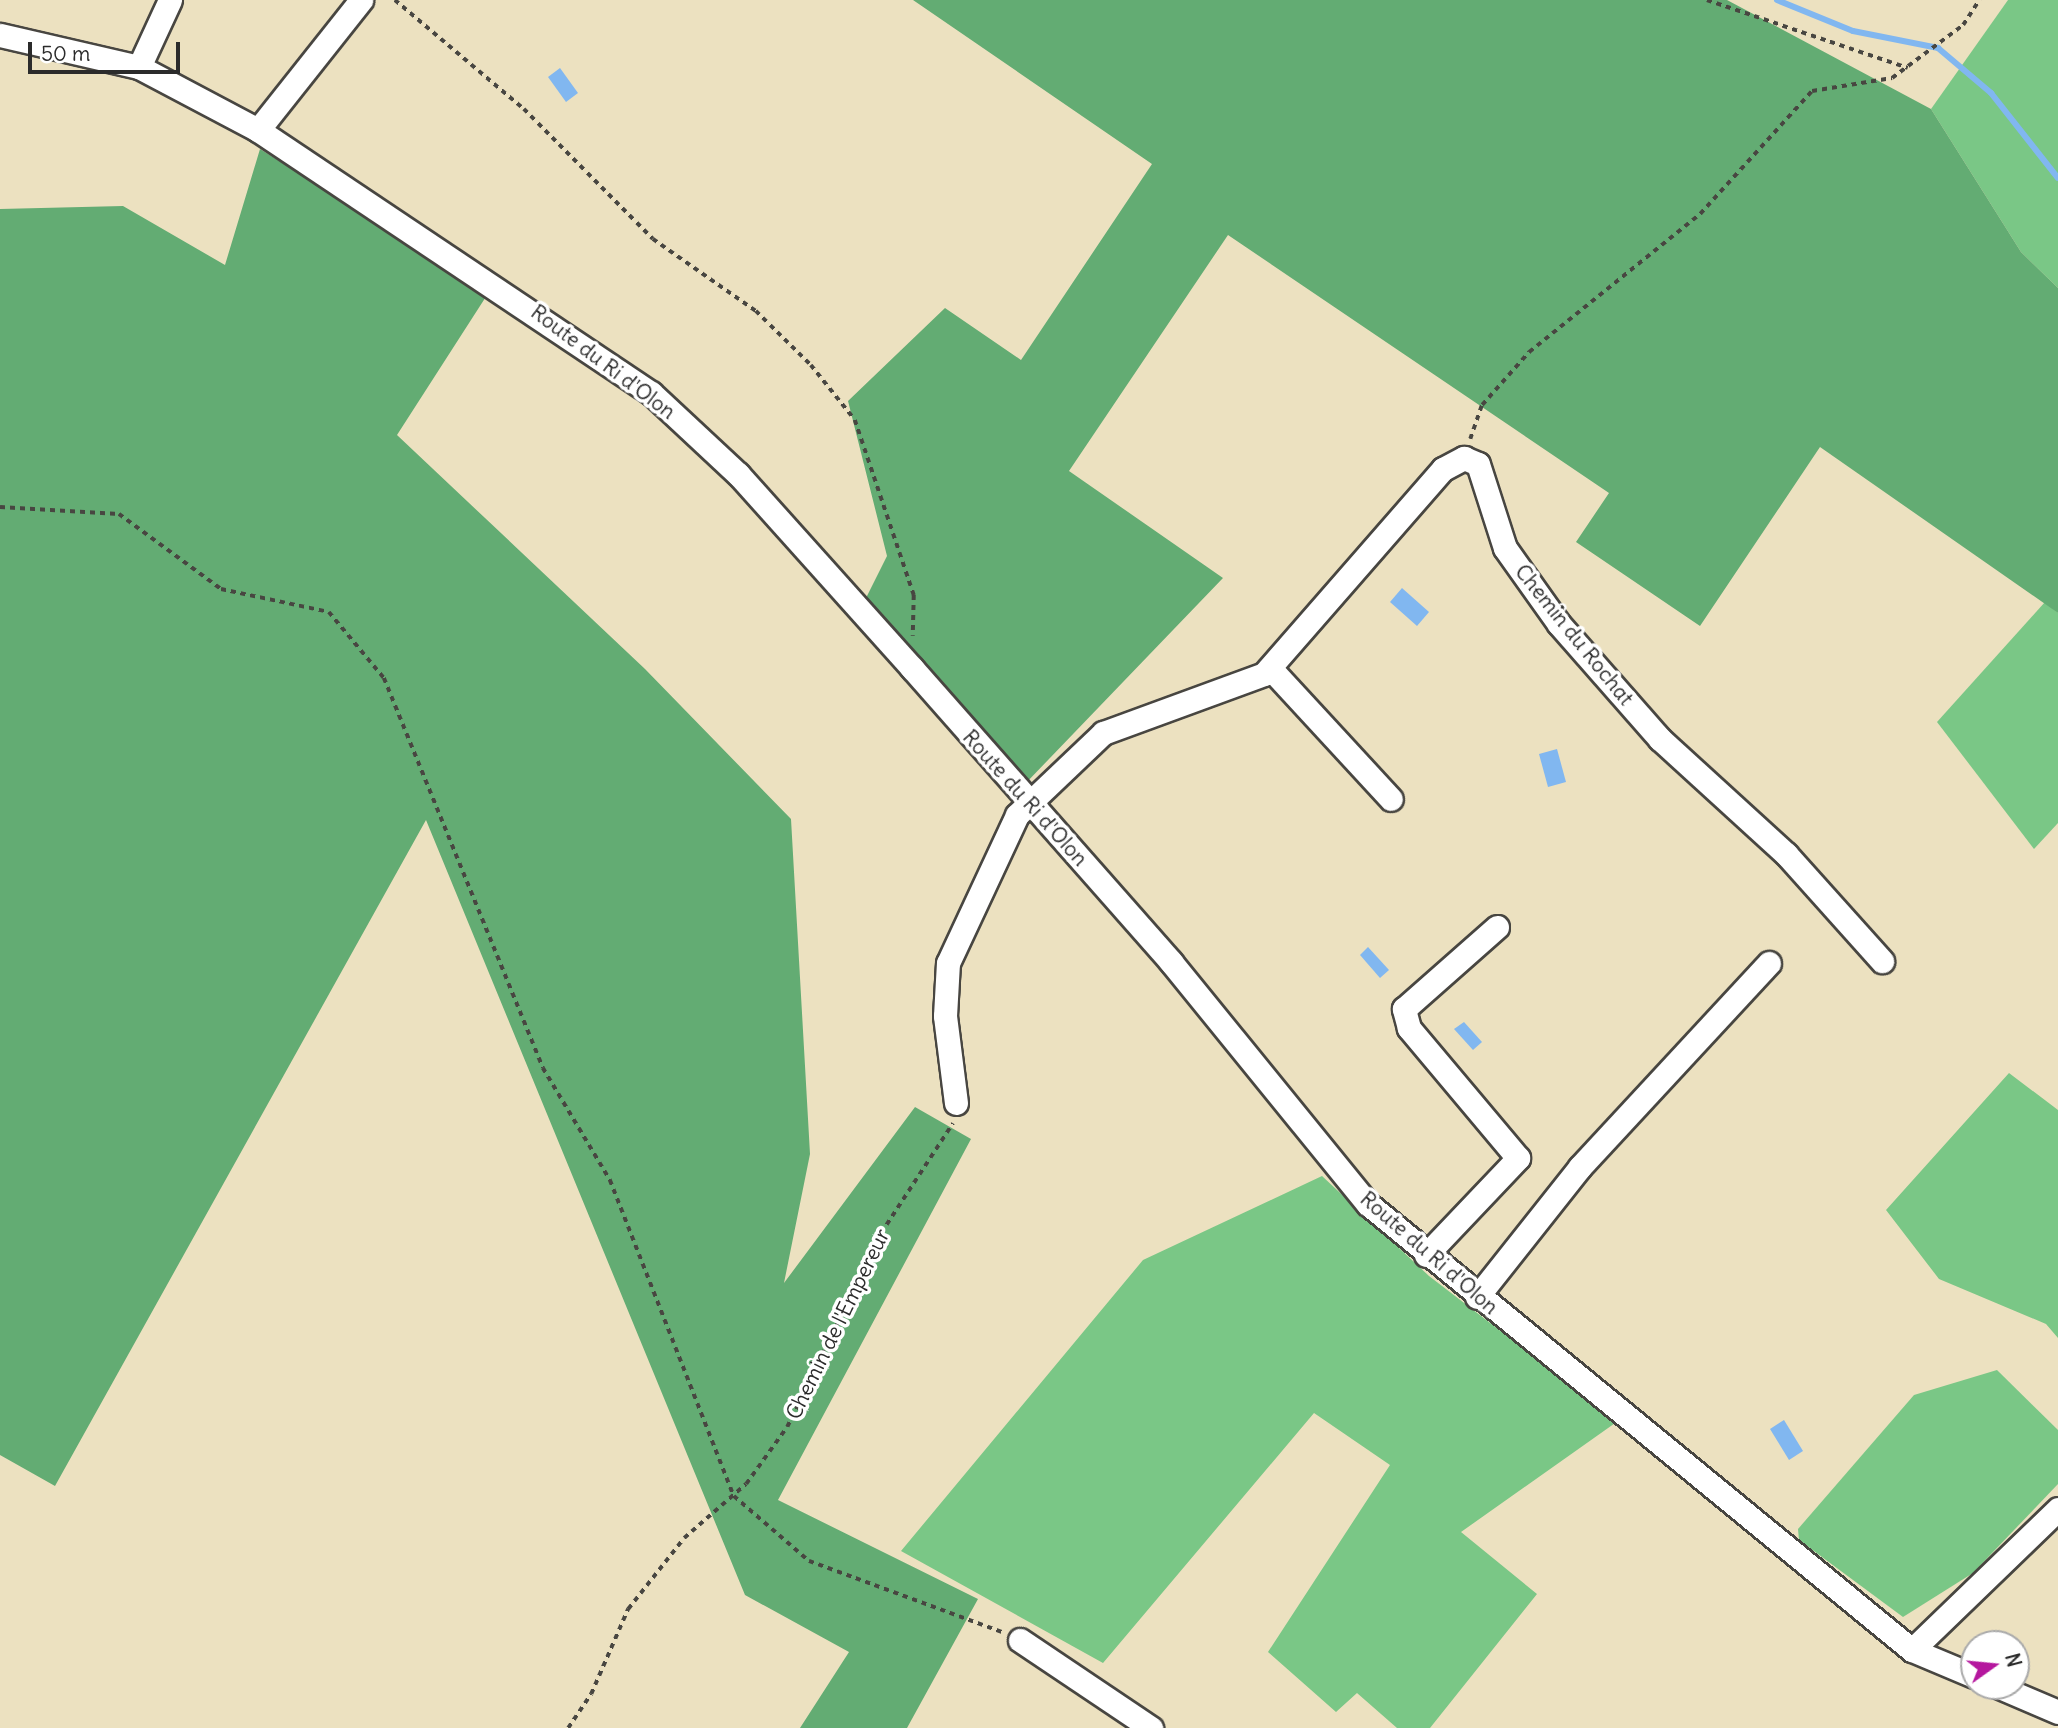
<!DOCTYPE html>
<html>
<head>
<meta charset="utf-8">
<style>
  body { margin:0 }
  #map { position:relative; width:2058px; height:1728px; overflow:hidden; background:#ece1c0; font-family:Delius,sans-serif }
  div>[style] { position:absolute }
  .green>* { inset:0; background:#7ac786 }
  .forest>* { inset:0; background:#63ac73 }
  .water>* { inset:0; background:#81b7f0 }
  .stream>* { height:6px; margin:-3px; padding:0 3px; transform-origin:3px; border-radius:3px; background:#81b7f0 }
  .path>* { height:3.5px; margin-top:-1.75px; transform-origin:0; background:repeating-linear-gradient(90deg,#484641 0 5px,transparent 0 10px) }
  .roads { filter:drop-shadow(2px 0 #484641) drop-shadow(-2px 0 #484641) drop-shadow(0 2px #484641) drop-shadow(0 -2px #484641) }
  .minor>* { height:23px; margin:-11.5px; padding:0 11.5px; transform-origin:11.5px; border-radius:11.5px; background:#fff }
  span { translate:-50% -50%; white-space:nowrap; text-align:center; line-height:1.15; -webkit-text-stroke:7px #fff; paint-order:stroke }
  .street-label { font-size:21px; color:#2b2b2b }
  .north { position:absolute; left:1960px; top:1630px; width:70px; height:70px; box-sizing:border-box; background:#fff; border:2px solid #aaa; border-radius:50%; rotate:75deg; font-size:19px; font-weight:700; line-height:28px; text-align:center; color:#2b2b2b }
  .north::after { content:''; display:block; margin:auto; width:24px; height:32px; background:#b5179e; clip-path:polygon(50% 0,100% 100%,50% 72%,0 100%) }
  .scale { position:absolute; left:28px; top:42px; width:152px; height:32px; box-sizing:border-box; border:4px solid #2b2b2b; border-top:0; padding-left:9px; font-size:21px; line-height:24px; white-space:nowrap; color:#2b2b2b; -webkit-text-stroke:5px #fff; paint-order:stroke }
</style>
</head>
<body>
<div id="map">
  <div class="green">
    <div style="clip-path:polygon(2008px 0,2058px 0,2058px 288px,2021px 252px,1931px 109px)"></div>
    <div style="clip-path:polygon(2045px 602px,2058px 613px,2058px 823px,2034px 849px,1937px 722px)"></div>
    <div style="clip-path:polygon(2009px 1073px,2058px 1110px,2058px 1338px,2046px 1324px,1939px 1279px,1886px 1210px)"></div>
    <div style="clip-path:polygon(1322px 1176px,1429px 1276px,1618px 1421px,1461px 1532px,1537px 1594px,1430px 1728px,1397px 1728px,1357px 1693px,1336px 1712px,1268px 1652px,1390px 1465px,1314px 1413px,1103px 1663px,901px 1551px,1143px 1260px)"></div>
    <div style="clip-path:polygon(1997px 1370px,2058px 1430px,2058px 1484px,1973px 1573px,1903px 1617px,1799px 1540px,1798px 1529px,1914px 1395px)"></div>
  </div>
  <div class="forest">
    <div style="clip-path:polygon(913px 0,1727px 0,1931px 109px,2021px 252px,2058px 288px,2058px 613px,1820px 447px,1700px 626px,1576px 542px,1609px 493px,1228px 235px,1069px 471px,1223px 578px,1024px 785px,863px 604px,887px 556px,848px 401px,945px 308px,1021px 360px,1152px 164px)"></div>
    <div style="clip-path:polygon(260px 149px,489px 292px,397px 435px,645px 669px,791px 819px,810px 1154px,784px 1283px,915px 1107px,971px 1139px,778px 1500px,978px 1599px,907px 1728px,800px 1728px,849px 1652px,745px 1595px,426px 820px,55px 1486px,0 1455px,0 209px,123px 206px,225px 265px)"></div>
  </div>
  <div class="water">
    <div style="clip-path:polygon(560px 68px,578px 93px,566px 102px,548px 77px)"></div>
    <div style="clip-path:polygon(1402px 588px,1429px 612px,1417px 626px,1390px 602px)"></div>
    <div style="clip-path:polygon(1557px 749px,1566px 782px,1548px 787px,1539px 754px)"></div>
    <div style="clip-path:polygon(1368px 947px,1389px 970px,1380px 978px,1360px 955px)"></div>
    <div style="clip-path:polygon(1464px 1022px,1482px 1042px,1473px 1050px,1454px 1029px)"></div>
    <div style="clip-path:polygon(1784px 1420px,1803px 1451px,1789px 1460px,1770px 1429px)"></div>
  </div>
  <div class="stream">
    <div style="left:1777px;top:0;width:82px;rotate:22.2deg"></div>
    <div style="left:1853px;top:31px;width:87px;rotate:11.3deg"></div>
    <div style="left:1938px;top:48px;width:70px;rotate:40.3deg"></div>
    <div style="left:1991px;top:93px;width:108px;rotate:51.8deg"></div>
  </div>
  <div class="path">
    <div style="left:395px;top:0;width:169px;rotate:40.2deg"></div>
    <div style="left:524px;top:109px;width:183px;rotate:45.2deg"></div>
    <div style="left:653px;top:239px;width:126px;rotate:35deg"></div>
    <div style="left:756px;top:311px;width:77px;rotate:44.5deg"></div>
    <div style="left:811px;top:365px;width:70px;rotate:51.3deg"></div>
    <div style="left:855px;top:420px;width:185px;rotate:71.4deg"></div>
    <div style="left:914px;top:595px;width:41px;rotate:91.4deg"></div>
    <div style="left:1707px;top:0;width:212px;rotate:18.7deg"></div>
    <div style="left:1470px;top:439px;width:36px;rotate:-71deg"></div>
    <div style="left:1482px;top:405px;width:71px;rotate:-48.4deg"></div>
    <div style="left:1529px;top:352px;width:220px;rotate:-38.9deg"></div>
    <div style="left:1700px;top:214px;width:166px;rotate:-47.7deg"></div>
    <div style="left:1812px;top:91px;width:81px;rotate:-9.2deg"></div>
    <div style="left:1892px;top:78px;width:89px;rotate:-36.7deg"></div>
    <div style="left:1963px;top:25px;width:30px;rotate:-57deg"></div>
    <div style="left:0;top:507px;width:119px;rotate:3.4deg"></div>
    <div style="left:119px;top:514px;width:127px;rotate:36.3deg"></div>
    <div style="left:221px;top:589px;width:110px;rotate:12deg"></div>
    <div style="left:329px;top:612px;width:86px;rotate:50.2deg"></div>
    <div style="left:384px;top:678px;width:421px;rotate:67.8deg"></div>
    <div style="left:543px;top:1068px;width:131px;rotate:59.1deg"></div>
    <div style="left:610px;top:1180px;width:339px;rotate:68.6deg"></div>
    <div style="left:734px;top:1496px;width:99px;rotate:40.9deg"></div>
    <div style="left:809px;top:1561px;width:206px;rotate:20.2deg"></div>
    <div style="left:568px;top:1728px;width:41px;rotate:-55.9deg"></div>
    <div style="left:591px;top:1694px;width:93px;rotate:-66.5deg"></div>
    <div style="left:628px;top:1609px;width:90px;rotate:-51.7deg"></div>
    <div style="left:684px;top:1538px;width:82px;rotate:-41.1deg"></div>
    <div style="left:746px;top:1484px;width:70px;rotate:-54.3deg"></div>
    <div style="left:787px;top:1427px;width:216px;rotate:-64.1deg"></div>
    <div style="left:881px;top:1233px;width:131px;rotate:-56.8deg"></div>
  </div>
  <div class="roads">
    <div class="minor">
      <div style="left:0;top:35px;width:143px;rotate:13deg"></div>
      <div style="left:139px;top:67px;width:135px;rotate:27.9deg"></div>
      <div style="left:258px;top:130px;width:473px;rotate:33.8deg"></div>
      <div style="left:651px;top:393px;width:119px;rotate:43deg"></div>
      <div style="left:738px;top:474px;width:261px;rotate:48.1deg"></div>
      <div style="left:912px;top:668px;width:392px;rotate:48.6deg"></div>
      <div style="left:1171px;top:962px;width:312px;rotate:50.9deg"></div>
      <div style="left:1368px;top:1204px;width:703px;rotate:39.35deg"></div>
      <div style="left:1912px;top:1650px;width:67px;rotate:22.8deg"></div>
      <div style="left:139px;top:67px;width:74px;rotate:-65.2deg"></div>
      <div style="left:258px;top:130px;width:166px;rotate:-51.6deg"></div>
      <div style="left:1270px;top:668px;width:178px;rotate:47.3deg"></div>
      <div style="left:956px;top:1103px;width:88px;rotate:-97.2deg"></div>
      <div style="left:945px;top:1016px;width:53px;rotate:-86.8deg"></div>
      <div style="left:948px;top:963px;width:163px;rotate:-65deg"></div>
      <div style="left:1017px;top:815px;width:119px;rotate:-43.6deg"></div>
      <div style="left:1103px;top:733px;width:171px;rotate:-20.1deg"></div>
      <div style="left:1264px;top:674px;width:272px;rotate:-48.9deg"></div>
      <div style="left:1443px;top:469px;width:24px;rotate:-28deg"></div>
      <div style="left:1464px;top:458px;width:15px;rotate:23deg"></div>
      <div style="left:1478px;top:464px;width:88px;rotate:72.2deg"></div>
      <div style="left:1505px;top:548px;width:93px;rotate:54.6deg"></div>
      <div style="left:1559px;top:624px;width:153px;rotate:48.7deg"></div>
      <div style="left:1660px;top:739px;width:171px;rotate:42.4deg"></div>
      <div style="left:1786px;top:854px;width:144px;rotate:48.1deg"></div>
      <div style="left:1426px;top:1255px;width:134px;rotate:-46.5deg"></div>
      <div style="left:1518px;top:1158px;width:170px;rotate:-130deg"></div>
      <div style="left:1409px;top:1028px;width:20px;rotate:-105deg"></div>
      <div style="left:1404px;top:1009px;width:124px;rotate:-41.4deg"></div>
      <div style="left:1477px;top:1297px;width:166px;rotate:-51.6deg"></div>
      <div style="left:1580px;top:1167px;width:278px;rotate:-47.2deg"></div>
      <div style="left:1020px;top:1640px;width:158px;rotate:33.9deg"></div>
      <div style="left:1912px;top:1650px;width:203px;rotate:-44deg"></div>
      <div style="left:1997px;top:1686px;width:66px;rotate:23.1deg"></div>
    </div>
  </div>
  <div class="street-label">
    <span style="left:603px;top:362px;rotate:37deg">Route du Ri d'Olon</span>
    <span style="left:1574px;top:635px;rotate:51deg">Chemin du Rochat</span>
    <span style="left:1025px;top:798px;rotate:48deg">Route du Ri d'Olon</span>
    <span style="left:1429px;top:1253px;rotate:41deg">Route du Ri d'Olon</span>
    <span style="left:838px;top:1324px;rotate:-64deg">Chemin de l'Empereur</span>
  </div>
  <div class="north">N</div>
  <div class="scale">50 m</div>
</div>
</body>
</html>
